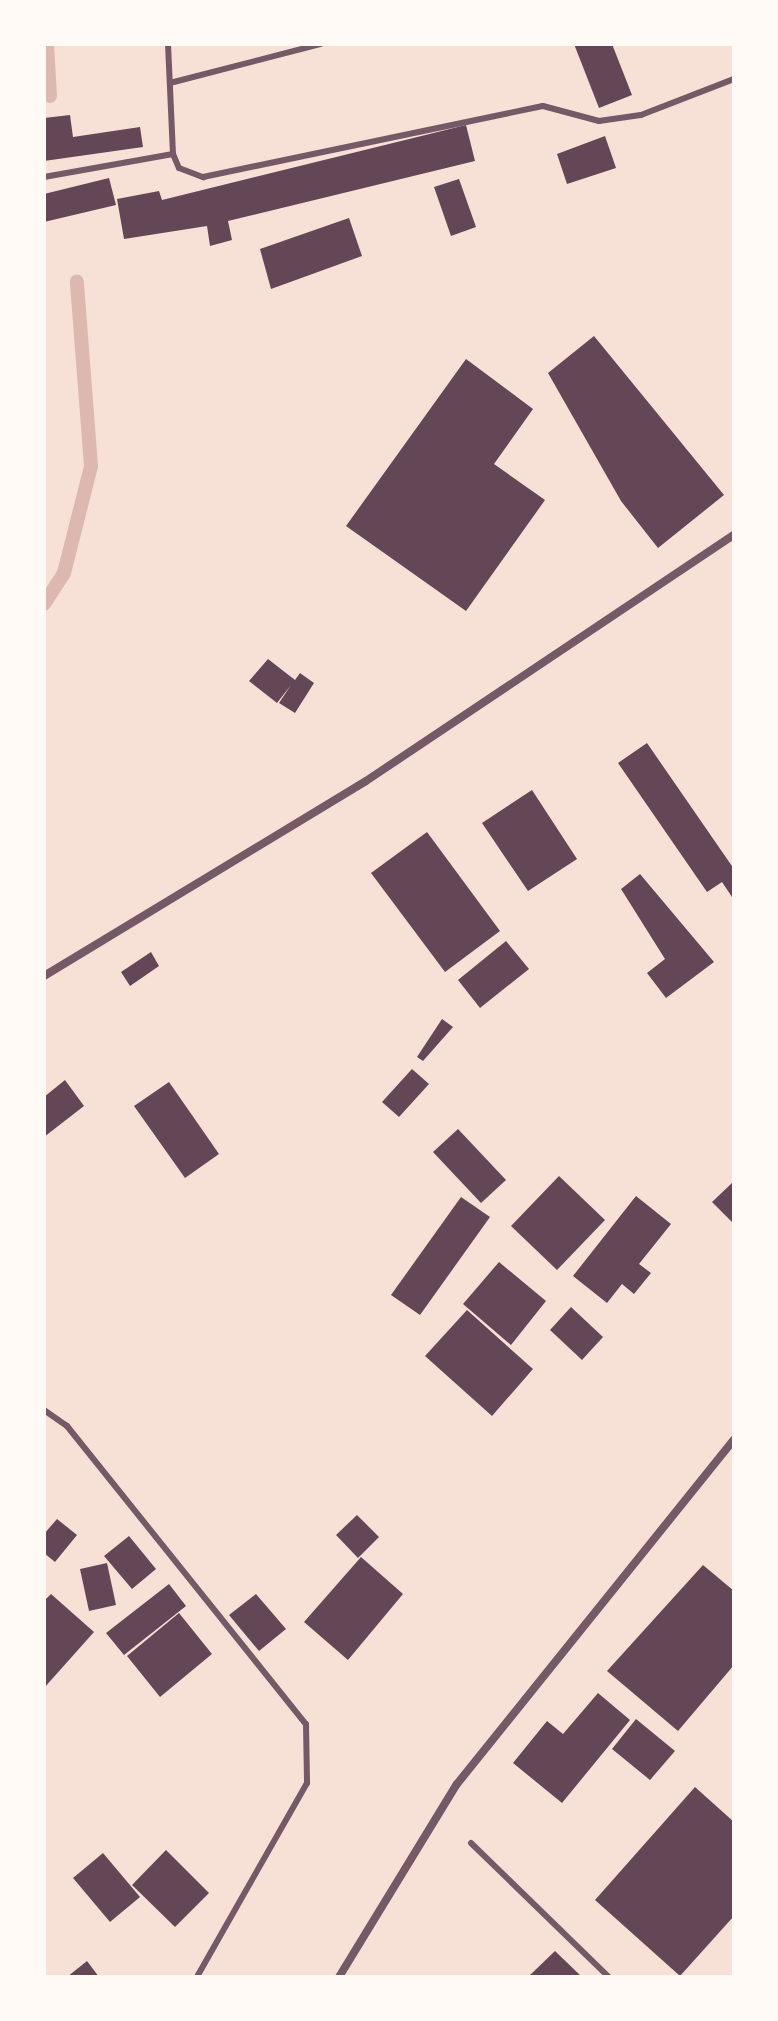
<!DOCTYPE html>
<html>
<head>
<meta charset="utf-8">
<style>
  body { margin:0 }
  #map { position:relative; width:778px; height:2021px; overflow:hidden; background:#f7e1d7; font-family:"Source Serif 4",serif }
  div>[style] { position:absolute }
  .stream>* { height:14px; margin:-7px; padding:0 7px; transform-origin:7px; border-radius:7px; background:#dcb8b0 }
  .building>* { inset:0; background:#644757 }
  .service>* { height:6px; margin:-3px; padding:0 3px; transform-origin:3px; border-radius:3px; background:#755966 }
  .minor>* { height:8px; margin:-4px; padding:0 4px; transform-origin:4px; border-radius:4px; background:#755966 }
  span { translate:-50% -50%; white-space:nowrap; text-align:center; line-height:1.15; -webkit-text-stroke:7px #fffaf5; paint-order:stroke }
  .frame { position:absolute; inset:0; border:46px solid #fffaf5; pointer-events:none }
</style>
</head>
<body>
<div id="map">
  <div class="stream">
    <div style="left:47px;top:44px;width:52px;rotate:86.7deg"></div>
    <div style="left:44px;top:604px;width:37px;rotate:-57deg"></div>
    <div style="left:64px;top:573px;width:110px;rotate:-75.8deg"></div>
    <div style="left:91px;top:466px;width:185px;rotate:-94.4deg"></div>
  </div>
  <div class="building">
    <div style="clip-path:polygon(574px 44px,612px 44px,632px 95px,599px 108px)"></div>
    <div style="clip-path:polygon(70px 115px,73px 137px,140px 127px,143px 147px,44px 161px,44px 118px)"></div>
    <div style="clip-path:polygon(466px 125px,475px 161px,228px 221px,232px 240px,210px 246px,207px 226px,124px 239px,117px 199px,159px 191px,162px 200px)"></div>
    <div style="clip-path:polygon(605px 136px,616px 168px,567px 184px,557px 154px)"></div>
    <div style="clip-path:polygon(109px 178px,116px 205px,44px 222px,44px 194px)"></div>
    <div style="clip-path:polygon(459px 179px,476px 227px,451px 236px,434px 187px)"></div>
    <div style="clip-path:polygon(349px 218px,362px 256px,271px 289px,260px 249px)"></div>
    <div style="clip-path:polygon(594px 336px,724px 495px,658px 548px,621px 501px,548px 373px)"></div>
    <div style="clip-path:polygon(466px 359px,533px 409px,494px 464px,545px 500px,466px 611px,346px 526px)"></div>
    <div style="clip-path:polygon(268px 659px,295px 680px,300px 673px,314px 683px,295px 713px,279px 703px,291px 685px,277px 703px,249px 681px)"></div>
    <div style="clip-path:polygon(647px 743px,734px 869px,734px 900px,722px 882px,707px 892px,618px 763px)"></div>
    <div style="clip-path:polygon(532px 790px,577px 859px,528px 891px,482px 823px)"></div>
    <div style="clip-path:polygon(427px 832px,500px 931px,445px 972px,371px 873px)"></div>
    <div style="clip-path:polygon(640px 874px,714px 962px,666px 998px,647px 973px,665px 959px,621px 889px)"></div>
    <div style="clip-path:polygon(506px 941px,529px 969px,480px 1008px,458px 980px)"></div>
    <div style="clip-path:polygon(151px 952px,159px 966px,130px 986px,121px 972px)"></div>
    <div style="clip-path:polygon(442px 1019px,453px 1027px,423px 1061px,417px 1057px)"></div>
    <div style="clip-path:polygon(412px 1069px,429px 1084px,399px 1117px,382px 1102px)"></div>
    <div style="clip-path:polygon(65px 1080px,84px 1106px,44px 1137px,44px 1097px)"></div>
    <div style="clip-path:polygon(169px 1082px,219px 1154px,185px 1178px,134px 1106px)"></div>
    <div style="clip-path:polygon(458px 1129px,506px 1180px,481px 1203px,433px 1152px)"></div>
    <div style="clip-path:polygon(559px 1176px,605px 1220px,557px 1270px,511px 1226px)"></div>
    <div style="clip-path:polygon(732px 1183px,734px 1184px,734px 1224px,712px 1202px)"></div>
    <div style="clip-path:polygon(636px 1196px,671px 1224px,639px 1264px,651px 1273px,634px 1294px,622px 1284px,607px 1303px,573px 1276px)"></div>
    <div style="clip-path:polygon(461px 1197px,490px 1217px,420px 1315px,391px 1295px)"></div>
    <div style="clip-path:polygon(499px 1262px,546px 1301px,511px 1345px,463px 1304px)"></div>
    <div style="clip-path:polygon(571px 1307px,603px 1337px,582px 1360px,550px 1330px)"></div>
    <div style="clip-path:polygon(467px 1310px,533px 1369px,492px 1416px,425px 1356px)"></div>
    <div style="clip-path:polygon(357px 1515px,379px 1537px,358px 1558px,336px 1535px)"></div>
    <div style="clip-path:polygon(57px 1519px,77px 1535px,55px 1562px,44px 1553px,44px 1534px)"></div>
    <div style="clip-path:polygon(129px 1536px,156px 1569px,132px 1589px,104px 1556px)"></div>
    <div style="clip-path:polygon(361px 1557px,403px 1594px,348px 1660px,304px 1622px)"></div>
    <div style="clip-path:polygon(107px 1563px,116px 1605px,89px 1611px,80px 1569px)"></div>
    <div style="clip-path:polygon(703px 1565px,734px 1591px,734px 1665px,678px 1731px,607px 1671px)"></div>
    <div style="clip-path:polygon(169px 1584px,186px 1606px,124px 1655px,106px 1633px)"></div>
    <div style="clip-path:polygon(51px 1594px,94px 1632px,44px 1688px,44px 1601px)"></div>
    <div style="clip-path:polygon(256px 1594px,286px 1629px,259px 1651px,229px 1615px)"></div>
    <div style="clip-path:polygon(179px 1613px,212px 1654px,160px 1697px,127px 1656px)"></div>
    <div style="clip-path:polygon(598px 1693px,630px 1720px,562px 1803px,513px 1763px,547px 1721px,563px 1734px)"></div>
    <div style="clip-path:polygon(636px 1719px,675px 1751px,650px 1780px,612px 1749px)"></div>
    <div style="clip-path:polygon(695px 1787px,734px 1822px,734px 1916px,680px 1976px,595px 1900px)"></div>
    <div style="clip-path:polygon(166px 1850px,209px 1893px,175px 1927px,132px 1885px)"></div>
    <div style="clip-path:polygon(103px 1853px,140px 1897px,110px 1922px,73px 1878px)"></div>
    <div style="clip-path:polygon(555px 1951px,582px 1977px,528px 1977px)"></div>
    <div style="clip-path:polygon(87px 1961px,99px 1977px,67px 1977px)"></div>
  </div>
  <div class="service">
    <div style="left:168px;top:44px;width:110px;rotate:87.4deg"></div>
    <div style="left:173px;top:154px;width:15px;rotate:67deg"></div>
    <div style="left:179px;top:168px;width:26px;rotate:21deg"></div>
    <div style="left:203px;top:177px;width:347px;rotate:-11.8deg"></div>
    <div style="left:543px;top:106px;width:58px;rotate:15deg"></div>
    <div style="left:599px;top:121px;width:42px;rotate:-8.1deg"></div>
    <div style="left:641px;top:115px;width:100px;rotate:-21.2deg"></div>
    <div style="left:170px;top:83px;width:156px;rotate:-14.5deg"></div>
    <div style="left:44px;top:177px;width:131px;rotate:-10.1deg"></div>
    <div style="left:44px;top:1410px;width:28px;rotate:35deg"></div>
    <div style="left:67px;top:1426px;width:382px;rotate:51.3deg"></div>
    <div style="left:306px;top:1724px;width:59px;rotate:89deg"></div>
    <div style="left:307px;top:1783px;width:223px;rotate:119.6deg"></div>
    <div style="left:471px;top:1843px;width:192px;rotate:44.2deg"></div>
  </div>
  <div class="minor">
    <div style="left:44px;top:976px;width:376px;rotate:-31.2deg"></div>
    <div style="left:366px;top:781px;width:443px;rotate:-33.8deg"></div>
    <div style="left:339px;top:1977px;width:226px;rotate:-58.6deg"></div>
    <div style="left:457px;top:1784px;width:442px;rotate:-51.2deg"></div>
  </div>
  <div class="frame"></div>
</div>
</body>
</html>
